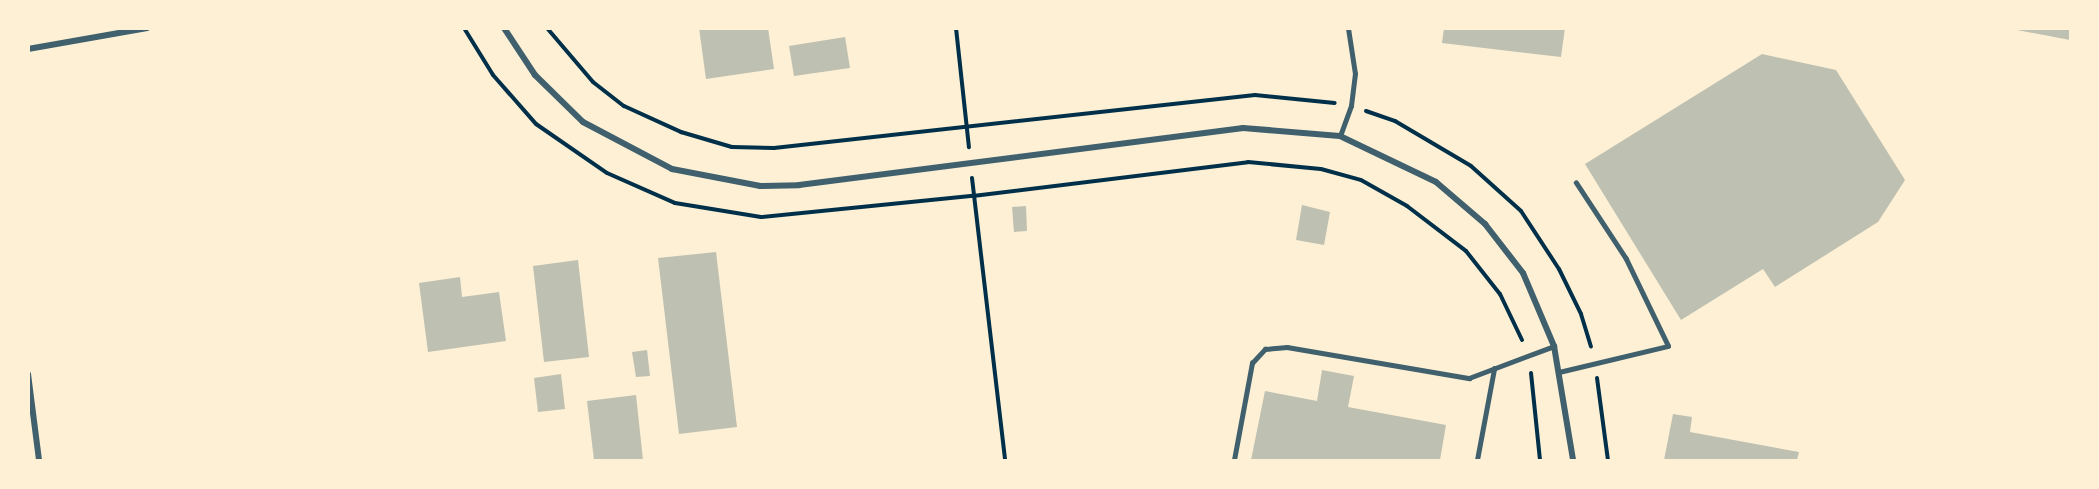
<!DOCTYPE html>
<html>
<head>
<meta charset="utf-8">
<style>
  body { margin:0 }
  #map { position:relative; width:2099px; height:489px; overflow:hidden; background:#fdf0d5; font-family:"Archivo Narrow",sans-serif }
  div>[style] { position:absolute }
  .building>* { inset:0; background:#bec0b2 }
  .path>* { height:4px; margin:-2px; padding:0 2px; transform-origin:2px; border-radius:2px; background:#003049 }
  .service>* { height:4.5px; margin:-2.25px; padding:0 2.25px; transform-origin:2.25px; border-radius:2.25px; background:#3f606c }
  .minor>* { height:6px; margin:-3px; padding:0 3px; transform-origin:3px; border-radius:3px; background:#3f606c }
  span { translate:-50% -50%; white-space:nowrap; text-align:center; line-height:1.15; -webkit-text-stroke:6px #fdf0d5; paint-order:stroke }
  .frame { position:absolute; inset:0; border:30px solid #fdf0d5; pointer-events:none }
</style>
</head>
<body>
<div id="map">
  <div class="building">
    <div style="clip-path:polygon(699px 28px,768px 28px,774px 69px,706px 79px)"></div>
    <div style="clip-path:polygon(1444px 28px,1565px 28px,1561px 57px,1442px 43px)"></div>
    <div style="clip-path:polygon(2070px 28px,2070px 40px,2017px 30px,2017px 28px)"></div>
    <div style="clip-path:polygon(845px 37px,850px 68px,794px 76px,789px 46px)"></div>
    <div style="clip-path:polygon(1762px 54px,1836px 70px,1905px 180px,1878px 222px,1775px 287px,1763px 269px,1681px 320px,1585px 164px)"></div>
    <div style="clip-path:polygon(1302px 205px,1330px 212px,1324px 245px,1296px 240px)"></div>
    <div style="clip-path:polygon(1026px 206px,1027px 231px,1014px 232px,1012px 207px)"></div>
    <div style="clip-path:polygon(716px 252px,737px 427px,679px 434px,658px 258px)"></div>
    <div style="clip-path:polygon(578px 260px,589px 357px,544px 362px,533px 266px)"></div>
    <div style="clip-path:polygon(460px 277px,462px 297px,499px 292px,506px 341px,428px 352px,419px 283px)"></div>
    <div style="clip-path:polygon(647px 350px,650px 376px,636px 377px,632px 352px)"></div>
    <div style="clip-path:polygon(1322px 370px,1354px 376px,1348px 407px,1446px 425px,1440px 460px,1251px 460px,1265px 391px,1317px 401px)"></div>
    <div style="clip-path:polygon(561px 374px,565px 409px,538px 412px,534px 378px)"></div>
    <div style="clip-path:polygon(636px 395px,643px 460px,594px 460px,587px 401px)"></div>
    <div style="clip-path:polygon(1673px 414px,1692px 417px,1690px 432px,1799px 452px,1797px 460px,1664px 460px)"></div>
  </div>
  <div class="path">
    <div style="left:464px;top:28px;width:55px;rotate:58.3deg"></div>
    <div style="left:493px;top:75px;width:65px;rotate:48.7deg"></div>
    <div style="left:536px;top:124px;width:86px;rotate:34.6deg"></div>
    <div style="left:607px;top:173px;width:74px;rotate:23.8deg"></div>
    <div style="left:675px;top:203px;width:87px;rotate:9.2deg"></div>
    <div style="left:761px;top:217px;width:213px;rotate:-5.7deg"></div>
    <div style="left:973px;top:196px;width:277px;rotate:-7deg"></div>
    <div style="left:1248px;top:162px;width:73px;rotate:5.5deg"></div>
    <div style="left:1321px;top:169px;width:41px;rotate:15.4deg"></div>
    <div style="left:1361px;top:180px;width:53px;rotate:29.5deg"></div>
    <div style="left:1407px;top:206px;width:74px;rotate:37.3deg"></div>
    <div style="left:1466px;top:251px;width:55px;rotate:51.7deg"></div>
    <div style="left:1500px;top:294px;width:51px;rotate:64.4deg"></div>
    <div style="left:547px;top:28px;width:71px;rotate:49.6deg"></div>
    <div style="left:593px;top:82px;width:39px;rotate:38deg"></div>
    <div style="left:624px;top:106px;width:63px;rotate:24.5deg"></div>
    <div style="left:681px;top:132px;width:53px;rotate:16.4deg"></div>
    <div style="left:732px;top:147px;width:42px;rotate:1.4deg"></div>
    <div style="left:774px;top:148px;width:484px;rotate:-6.3deg"></div>
    <div style="left:1255px;top:95px;width:80px;rotate:5.7deg"></div>
    <div style="left:956px;top:28px;width:120px;rotate:83.8deg"></div>
    <div style="left:1366px;top:111px;width:31px;rotate:19deg"></div>
    <div style="left:1395px;top:121px;width:88px;rotate:30.6deg"></div>
    <div style="left:1471px;top:166px;width:67px;rotate:42deg"></div>
    <div style="left:1521px;top:211px;width:69px;rotate:56.8deg"></div>
    <div style="left:1559px;top:269px;width:50px;rotate:63.9deg"></div>
    <div style="left:1581px;top:314px;width:34px;rotate:73deg"></div>
    <div style="left:972px;top:178px;width:284px;rotate:83.3deg"></div>
    <div style="left:1531px;top:373px;width:87px;rotate:84.1deg"></div>
    <div style="left:1597px;top:378px;width:83px;rotate:82.4deg"></div>
  </div>
  <div class="service">
    <div style="left:1340px;top:136px;width:32px;rotate:-70deg"></div>
    <div style="left:1351px;top:106px;width:32px;rotate:-83deg"></div>
    <div style="left:1355px;top:74px;width:47px;rotate:-98.7deg"></div>
    <div style="left:1559px;top:372px;width:112px;rotate:-13.4deg"></div>
    <div style="left:1668px;top:346px;width:97px;rotate:-115.8deg"></div>
    <div style="left:1626px;top:259px;width:91px;rotate:-123.3deg"></div>
    <div style="left:1234px;top:460px;width:99px;rotate:-79.5deg"></div>
    <div style="left:1252px;top:363px;width:19px;rotate:-47deg"></div>
    <div style="left:1265px;top:349px;width:22px;rotate:-5deg"></div>
    <div style="left:1287px;top:347px;width:185px;rotate:9.7deg"></div>
    <div style="left:1469px;top:378px;width:91px;rotate:-20.6deg"></div>
    <div style="left:1477px;top:460px;width:93px;rotate:-79.4deg"></div>
  </div>
  <div class="minor">
    <div style="left:504px;top:28px;width:56px;rotate:56.6deg"></div>
    <div style="left:535px;top:75px;width:67px;rotate:44.4deg"></div>
    <div style="left:583px;top:122px;width:101px;rotate:27.8deg"></div>
    <div style="left:672px;top:169px;width:90px;rotate:10.9deg"></div>
    <div style="left:760px;top:186px;width:39px;rotate:-1deg"></div>
    <div style="left:799px;top:185px;width:448px;rotate:-7.3deg"></div>
    <div style="left:1243px;top:128px;width:97px;rotate:4.7deg"></div>
    <div style="left:1340px;top:136px;width:106px;rotate:25.6deg"></div>
    <div style="left:1436px;top:182px;width:65px;rotate:40.6deg"></div>
    <div style="left:1485px;top:224px;width:62px;rotate:52.2deg"></div>
    <div style="left:1523px;top:273px;width:79px;rotate:67deg"></div>
    <div style="left:1554px;top:346px;width:116px;rotate:80.5deg"></div>
    <div style="left:28px;top:49px;width:121px;rotate:-10deg"></div>
    <div style="left:28px;top:374px;width:87px;rotate:82.7deg"></div>
  </div>
  <div class="frame"></div>
</div>
</body>
</html>
